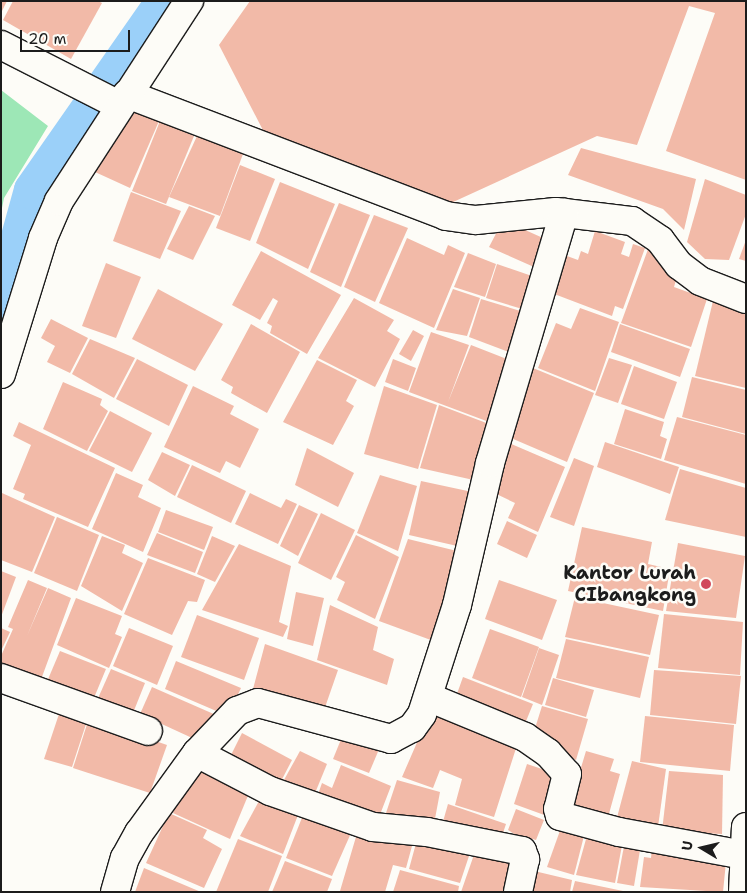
<!DOCTYPE html>
<html>
<head>
<meta charset="utf-8">
<style>
  body { margin:0 }
  #map { position:relative; width:747px; height:893px; overflow:hidden; background:#fdfcf7; font-family:"Shantell Sans",sans-serif }
  div>[style] { position:absolute }
  .green>* { inset:0; background:#9de7b6 }
  .canal>* { height:39px; margin:-19.5px; padding:0 19.5px; transform-origin:19.5px; border-radius:19.5px; background:#9bd0f9 }
  .building>* { inset:0; background:#f2baa8 }
  .roads { filter:drop-shadow(1px 0 #1c1c1c) drop-shadow(-1px 0 #1c1c1c) drop-shadow(0 1px #1c1c1c) drop-shadow(0 -1px #1c1c1c) }
  .street>* { height:28px; margin:-14px; padding:0 14px; transform-origin:14px; border-radius:14px; background:#fdfcf7 }
  .dots>* { width:14px; height:14px; translate:-50% -50%; box-sizing:border-box; border:2px solid #fdfcf7; border-radius:50% }
  span { translate:-50% -50%; white-space:nowrap; text-align:center; line-height:1.15; -webkit-text-stroke:5px #fdfcf7; paint-order:stroke }
  .poi-label { font-size:19px; color:#1c1c1c; font-weight:700 }
  .right { translate:-100% -50%; text-align:right }
  .frame { position:absolute; inset:0; border:2px solid #1c1c1c; pointer-events:none }
  .north { position:absolute; left:677px; top:823px; width:50px; height:50px; -webkit-text-stroke:4px #fdfcf7; paint-order:stroke; rotate:279deg; font-size:14px; font-weight:700; line-height:20px; text-align:center; color:#1c1c1c }
  .north::after { content:''; display:block; margin:auto; width:18px; height:22px; background:#1c1c1c; clip-path:polygon(50% 0,100% 100%,50% 72%,0 100%) }
  .scale { position:absolute; left:20px; top:30px; width:110px; height:22px; box-sizing:border-box; border:2px solid #1c1c1c; border-top:0; padding-left:6px; font-size:15px; line-height:18px; white-space:nowrap; color:#1c1c1c; -webkit-text-stroke:4px #fdfcf7; paint-order:stroke }
</style>
</head>
<body>
<div id="map">
  <div class="green">
    <div style="clip-path:polygon(1px 90px,48px 126px,4px 198px,1px 213px)"></div>
  </div>
  <div class="canal">
    <div style="left:1px;top:305px;width:119px;rotate:-74.5deg"></div>
    <div style="left:33px;top:190px;width:231px;rotate:-55.1deg"></div>
  </div>
  <div class="building">
    <div style="clip-path:polygon(1px 1px,7px 1px,1px 13px)"></div>
    <div style="clip-path:polygon(13px 1px,98px 1px,102px 3px,71px 59px,3px 20px)"></div>
    <div style="clip-path:polygon(250px 1px,746px 1px,746px 180px,666px 151px,715px 13px,689px 6px,637px 145px,597px 136px,451px 203px,267px 138px,219px 45px)"></div>
    <div style="clip-path:polygon(129px 110px,159px 121px,130px 188px,95px 172px)"></div>
    <div style="clip-path:polygon(160px 121px,194px 136px,166px 204px,132px 191px)"></div>
    <div style="clip-path:polygon(197px 136px,243px 154px,220px 216px,169px 197px)"></div>
    <div style="clip-path:polygon(581px 148px,696px 179px,684px 230px,663px 209px,568px 175px)"></div>
    <div style="clip-path:polygon(240px 165px,275px 179px,250px 241px,216px 228px)"></div>
    <div style="clip-path:polygon(705px 179px,746px 195px,746px 214px,729px 260px,705px 259px,687px 242px)"></div>
    <div style="clip-path:polygon(280px 182px,335px 204px,308px 269px,256px 243px)"></div>
    <div style="clip-path:polygon(131px 192px,181px 211px,160px 259px,113px 241px)"></div>
    <div style="clip-path:polygon(339px 203px,370px 215px,341px 287px,310px 272px)"></div>
    <div style="clip-path:polygon(189px 206px,215px 216px,193px 260px,167px 249px)"></div>
    <div style="clip-path:polygon(374px 215px,408px 228px,375px 302px,344px 287px)"></div>
    <div style="clip-path:polygon(514px 225px,543px 238px,534px 267px,489px 247px,500px 226px,512px 231px)"></div>
    <div style="clip-path:polygon(595px 231px,625px 242px,621px 254px,629px 257px,633px 244px,645px 248px,623px 309px,615px 306px,612px 316px,549px 292px,554px 272px,561px 274px,567px 256px,578px 260px,581px 251px,588px 254px)"></div>
    <div style="clip-path:polygon(407px 238px,444px 255px,448px 245px,465px 253px,434px 328px,379px 303px)"></div>
    <div style="clip-path:polygon(746px 240px,746px 261px,739px 259px)"></div>
    <div style="clip-path:polygon(651px 241px,678px 273px,674px 287px,707px 299px,691px 347px,621px 323px)"></div>
    <div style="clip-path:polygon(261px 251px,341px 295px,307px 354px,270px 333px,272px 326px,267px 323px,278px 301px,273px 298px,260px 320px,232px 305px)"></div>
    <div style="clip-path:polygon(468px 253px,496px 264px,485px 297px,454px 287px)"></div>
    <div style="clip-path:polygon(106px 263px,141px 277px,116px 338px,82px 326px)"></div>
    <div style="clip-path:polygon(497px 264px,532px 276px,529px 311px,486px 298px)"></div>
    <div style="clip-path:polygon(158px 289px,223px 324px,195px 371px,132px 339px)"></div>
    <div style="clip-path:polygon(453px 289px,480px 298px,467px 336px,436px 330px)"></div>
    <div style="clip-path:polygon(354px 298px,394px 320px,387px 331px,400px 339px,375px 387px,318px 358px)"></div>
    <div style="clip-path:polygon(481px 299px,527px 313px,514px 354px,469px 337px)"></div>
    <div style="clip-path:polygon(713px 301px,746px 310px,746px 388px,695px 376px)"></div>
    <div style="clip-path:polygon(580px 308px,619px 322px,595px 391px,538px 368px,556px 323px,571px 329px)"></div>
    <div style="clip-path:polygon(51px 319px,88px 338px,70px 373px,47px 362px,55px 346px,41px 338px)"></div>
    <div style="clip-path:polygon(251px 324px,300px 352px,267px 413px,231px 393px,233px 387px,221px 380px)"></div>
    <div style="clip-path:polygon(620px 324px,690px 349px,680px 377px,611px 352px)"></div>
    <div style="clip-path:polygon(413px 330px,424px 336px,411px 361px,399px 354px)"></div>
    <div style="clip-path:polygon(431px 332px,469px 345px,448px 402px,471px 345px,512px 361px,489px 422px,409px 392px)"></div>
    <div style="clip-path:polygon(90px 339px,135px 358px,114px 398px,72px 374px)"></div>
    <div style="clip-path:polygon(609px 358px,632px 365px,618px 403px,595px 395px)"></div>
    <div style="clip-path:polygon(137px 359px,188px 385px,169px 426px,116px 399px)"></div>
    <div style="clip-path:polygon(393px 359px,416px 368px,408px 391px,385px 382px)"></div>
    <div style="clip-path:polygon(317px 360px,357px 380px,346px 401px,354px 406px,333px 445px,283px 422px)"></div>
    <div style="clip-path:polygon(634px 366px,677px 382px,664px 419px,621px 404px)"></div>
    <div style="clip-path:polygon(533px 368px,594px 393px,567px 462px,504px 435px)"></div>
    <div style="clip-path:polygon(692px 377px,746px 390px,746px 434px,682px 417px)"></div>
    <div style="clip-path:polygon(63px 382px,102px 399px,100px 405px,108px 411px,87px 451px,43px 429px)"></div>
    <div style="clip-path:polygon(193px 386px,234px 406px,230px 414px,259px 429px,240px 468px,226px 461px,220px 473px,164px 447px)"></div>
    <div style="clip-path:polygon(384px 386px,437px 405px,418px 469px,364px 454px)"></div>
    <div style="clip-path:polygon(439px 405px,489px 424px,478px 481px,420px 468px)"></div>
    <div style="clip-path:polygon(625px 409px,664px 422px,660px 436px,667px 439px,661px 459px,614px 444px)"></div>
    <div style="clip-path:polygon(110px 411px,152px 433px,132px 472px,89px 451px)"></div>
    <div style="clip-path:polygon(677px 417px,746px 435px,746px 484px,664px 460px)"></div>
    <div style="clip-path:polygon(19px 422px,115px 468px,88px 527px,23px 499px,25px 494px,13px 489px,31px 445px,13px 436px)"></div>
    <div style="clip-path:polygon(605px 442px,679px 467px,670px 494px,597px 467px)"></div>
    <div style="clip-path:polygon(509px 443px,565px 467px,538px 532px,508px 518px,515px 503px,488px 490px)"></div>
    <div style="clip-path:polygon(307px 448px,354px 473px,338px 507px,295px 485px)"></div>
    <div style="clip-path:polygon(162px 452px,190px 465px,175px 496px,148px 480px)"></div>
    <div style="clip-path:polygon(574px 458px,594px 466px,574px 526px,550px 517px)"></div>
    <div style="clip-path:polygon(192px 465px,246px 491px,231px 523px,177px 497px)"></div>
    <div style="clip-path:polygon(680px 469px,746px 488px,746px 537px,665px 520px)"></div>
    <div style="clip-path:polygon(116px 473px,143px 485px,138px 497px,161px 508px,143px 552px,92px 529px)"></div>
    <div style="clip-path:polygon(380px 475px,417px 486px,398px 551px,357px 533px)"></div>
    <div style="clip-path:polygon(421px 481px,477px 493px,466px 548px,409px 535px)"></div>
    <div style="clip-path:polygon(2px 493px,55px 517px,32px 572px,1px 560px)"></div>
    <div style="clip-path:polygon(250px 493px,281px 508px,286px 499px,297px 504px,278px 544px,235px 524px)"></div>
    <div style="clip-path:polygon(299px 505px,318px 514px,298px 556px,280px 546px)"></div>
    <div style="clip-path:polygon(166px 510px,213px 527px,204px 550px,158px 532px)"></div>
    <div style="clip-path:polygon(321px 513px,355px 530px,331px 580px,298px 563px)"></div>
    <div style="clip-path:polygon(57px 517px,99px 535px,77px 591px,34px 573px)"></div>
    <div style="clip-path:polygon(507px 521px,537px 535px,527px 558px,497px 544px)"></div>
    <div style="clip-path:polygon(582px 527px,652px 542px,648px 564px,670px 569px,663px 611px,568px 591px)"></div>
    <div style="clip-path:polygon(157px 533px,203px 552px,195px 573px,147px 555px)"></div>
    <div style="clip-path:polygon(356px 535px,399px 557px,375px 619px,337px 600px,345px 582px,336px 577px)"></div>
    <div style="clip-path:polygon(102px 536px,125px 545px,122px 553px,143px 563px,122px 611px,81px 586px)"></div>
    <div style="clip-path:polygon(212px 536px,235px 546px,215px 582px,197px 574px)"></div>
    <div style="clip-path:polygon(408px 539px,457px 551px,439px 643px,379px 621px)"></div>
    <div style="clip-path:polygon(678px 543px,745px 556px,736px 618px,666px 611px)"></div>
    <div style="clip-path:polygon(239px 544px,291px 566px,279px 622px,288px 626px,283px 637px,202px 610px)"></div>
    <div style="clip-path:polygon(148px 558px,205px 580px,197px 602px,188px 601px,172px 635px,124px 614px)"></div>
    <div style="clip-path:polygon(1px 571px,16px 577px,1px 617px)"></div>
    <div style="clip-path:polygon(28px 580px,47px 588px,27px 636px,48px 588px,71px 598px,39px 685px,1px 668px,1px 656px,13px 629px,8px 627px)"></div>
    <div style="clip-path:polygon(499px 580px,557px 600px,542px 640px,485px 619px)"></div>
    <div style="clip-path:polygon(296px 592px,324px 598px,313px 646px,287px 639px)"></div>
    <div style="clip-path:polygon(575px 597px,659px 615px,650px 655px,565px 637px)"></div>
    <div style="clip-path:polygon(76px 598px,122px 616px,115px 634px,122px 637px,109px 668px,57px 645px)"></div>
    <div style="clip-path:polygon(330px 605px,378px 627px,373px 650px,394px 659px,387px 685px,317px 660px)"></div>
    <div style="clip-path:polygon(664px 614px,743px 622px,740px 675px,658px 668px)"></div>
    <div style="clip-path:polygon(197px 615px,259px 638px,244px 680px,181px 657px)"></div>
    <div style="clip-path:polygon(1px 628px,10px 632px,1px 651px)"></div>
    <div style="clip-path:polygon(129px 628px,173px 646px,157px 685px,113px 666px)"></div>
    <div style="clip-path:polygon(490px 629px,539px 647px,521px 697px,472px 678px)"></div>
    <div style="clip-path:polygon(566px 639px,649px 657px,640px 698px,556px 678px)"></div>
    <div style="clip-path:polygon(265px 644px,338px 670px,322px 716px,253px 689px)"></div>
    <div style="clip-path:polygon(539px 648px,559px 655px,542px 705px,522px 697px)"></div>
    <div style="clip-path:polygon(60px 651px,106px 669px,91px 705px,43px 691px)"></div>
    <div style="clip-path:polygon(176px 661px,241px 688px,228px 716px,165px 689px)"></div>
    <div style="clip-path:polygon(111px 669px,145px 683px,131px 718px,95px 705px)"></div>
    <div style="clip-path:polygon(654px 670px,741px 676px,736px 724px,650px 715px)"></div>
    <div style="clip-path:polygon(463px 677px,533px 704px,522px 731px,453px 705px)"></div>
    <div style="clip-path:polygon(553px 678px,594px 690px,586px 717px,545px 705px)"></div>
    <div style="clip-path:polygon(152px 687px,216px 715px,203px 743px,140px 714px)"></div>
    <div style="clip-path:polygon(542px 706px,588px 719px,576px 760px,532px 738px)"></div>
    <div style="clip-path:polygon(61px 708px,88px 718px,72px 767px,44px 759px)"></div>
    <div style="clip-path:polygon(432px 708px,519px 739px,494px 817px,455px 805px,462px 779px,440px 770px,433px 788px,402px 777px)"></div>
    <div style="clip-path:polygon(645px 716px,734px 725px,730px 771px,640px 762px)"></div>
    <div style="clip-path:polygon(89px 718px,167px 745px,150px 793px,73px 768px)"></div>
    <div style="clip-path:polygon(344px 732px,380px 747px,369px 773px,333px 759px)"></div>
    <div style="clip-path:polygon(242px 733px,292px 760px,277px 789px,227px 763px)"></div>
    <div style="clip-path:polygon(300px 751px,327px 764px,313px 798px,279px 789px)"></div>
    <div style="clip-path:polygon(586px 751px,614px 759px,610px 771px,620px 774px,607px 821px,568px 811px)"></div>
    <div style="clip-path:polygon(194px 761px,252px 786px,230px 839px,173px 813px)"></div>
    <div style="clip-path:polygon(632px 761px,666px 769px,657px 834px,615px 825px)"></div>
    <div style="clip-path:polygon(527px 764px,560px 775px,547px 816px,514px 804px)"></div>
    <div style="clip-path:polygon(341px 765px,391px 786px,376px 825px,316px 800px,322px 783px,332px 788px)"></div>
    <div style="clip-path:polygon(669px 771px,723px 775px,722px 834px,662px 831px)"></div>
    <div style="clip-path:polygon(397px 780px,440px 792px,434px 824px,385px 816px)"></div>
    <div style="clip-path:polygon(259px 801px,298px 815px,283px 854px,240px 836px)"></div>
    <div style="clip-path:polygon(448px 804px,506px 824px,500px 842px,440px 832px)"></div>
    <div style="clip-path:polygon(307px 805px,355px 824px,332px 876px,286px 858px)"></div>
    <div style="clip-path:polygon(516px 809px,544px 820px,536px 840px,529px 838px,527px 842px,508px 830px)"></div>
    <div style="clip-path:polygon(169px 813px,207px 830px,203px 838px,222px 849px,204px 888px,146px 863px)"></div>
    <div style="clip-path:polygon(562px 825px,585px 832px,574px 875px,547px 867px)"></div>
    <div style="clip-path:polygon(358px 830px,412px 846px,406px 868px,393px 865px,385px 892px,340px 891px)"></div>
    <div style="clip-path:polygon(588px 832px,623px 840px,615px 883px,576px 875px)"></div>
    <div style="clip-path:polygon(418px 836px,471px 850px,460px 883px,409px 869px)"></div>
    <div style="clip-path:polygon(238px 839px,282px 856px,268px 892px,216px 892px)"></div>
    <div style="clip-path:polygon(625px 841px,641px 844px,634px 886px,617px 883px)"></div>
    <div style="clip-path:polygon(477px 846px,520px 861px,511px 892px,461px 892px)"></div>
    <div style="clip-path:polygon(652px 847px,726px 862px,723px 892px,640px 887px,644px 857px,651px 858px)"></div>
    <div style="clip-path:polygon(285px 861px,332px 879px,327px 892px,272px 892px)"></div>
    <div style="clip-path:polygon(144px 868px,201px 892px,135px 892px)"></div>
    <div style="clip-path:polygon(400px 870px,459px 886px,458px 892px,393px 892px)"></div>
    <div style="clip-path:polygon(530px 870px,572px 880px,570px 892px,524px 892px)"></div>
    <div style="clip-path:polygon(575px 881px,623px 891px,623px 892px,572px 892px)"></div>
  </div>
  <div class="roads">
    <div class="street">
      <div style="left:1px;top:45px;width:132px;rotate:27deg"></div>
      <div style="left:127px;top:94px;width:342px;rotate:20.9deg"></div>
      <div style="left:446px;top:216px;width:30px;rotate:8deg"></div>
      <div style="left:476px;top:220px;width:80px;rotate:-5.7deg"></div>
      <div style="left:556px;top:212px;width:77px;rotate:6.8deg"></div>
      <div style="left:632px;top:221px;width:34px;rotate:34deg"></div>
      <div style="left:660px;top:240px;width:31px;rotate:53deg"></div>
      <div style="left:679px;top:265px;width:26px;rotate:37deg"></div>
      <div style="left:700px;top:281px;width:49px;rotate:21.4deg"></div>
      <div style="left:1px;top:374px;width:142px;rotate:-72.8deg"></div>
      <div style="left:43px;top:238px;width:40px;rotate:-66.6deg"></div>
      <div style="left:59px;top:201px;width:239px;rotate:-57deg"></div>
      <div style="left:1px;top:678px;width:156px;rotate:19.8deg"></div>
      <div style="left:428px;top:697px;width:105px;rotate:22.4deg"></div>
      <div style="left:525px;top:737px;width:28px;rotate:35deg"></div>
      <div style="left:548px;top:753px;width:28px;rotate:48deg"></div>
      <div style="left:567px;top:774px;width:36px;rotate:104deg"></div>
      <div style="left:558px;top:809px;width:7px;rotate:74deg"></div>
      <div style="left:560px;top:816px;width:61px;rotate:15.2deg"></div>
      <div style="left:619px;top:832px;width:127px;rotate:10.4deg"></div>
      <div style="left:197px;top:753px;width:82px;rotate:27.5deg"></div>
      <div style="left:270px;top:791px;width:109px;rotate:19.3deg"></div>
      <div style="left:373px;top:827px;width:54px;rotate:5.3deg"></div>
      <div style="left:427px;top:832px;width:97px;rotate:11.3deg"></div>
      <div style="left:522px;top:851px;width:9px;rotate:69deg"></div>
      <div style="left:525px;top:859px;width:34px;rotate:102deg"></div>
      <div style="left:115px;top:892px;width:35px;rotate:-74deg"></div>
      <div style="left:125px;top:858px;width:29px;rotate:-61deg"></div>
      <div style="left:139px;top:833px;width:99px;rotate:-54.1deg"></div>
      <div style="left:197px;top:753px;width:58px;rotate:-46.4deg"></div>
      <div style="left:237px;top:711px;width:22px;rotate:-21deg"></div>
      <div style="left:258px;top:703px;width:138px;rotate:15.1deg"></div>
      <div style="left:391px;top:739px;width:24px;rotate:-28deg"></div>
      <div style="left:412px;top:728px;width:17px;rotate:-54deg"></div>
      <div style="left:422px;top:714px;width:114px;rotate:-72.2deg"></div>
      <div style="left:457px;top:605px;width:146px;rotate:-76.9deg"></div>
      <div style="left:490px;top:463px;width:261px;rotate:-73.5deg"></div>
      <div style="left:743px;top:892px;width:65px;rotate:-87.4deg"></div>
    </div>
  </div>
  <div class="dots">
    <div style="left:706px;top:584px;background:#d1495b"></div>
  </div>
  <div class="poi-label">
    <span class="right" style="left:696px;top:584px">Kantor Lurah<br>CIbangkong</span>
  </div>
  <div class="frame"></div>
  <div class="north">U</div>
  <div class="scale">20 m</div>
</div>
</body>
</html>
